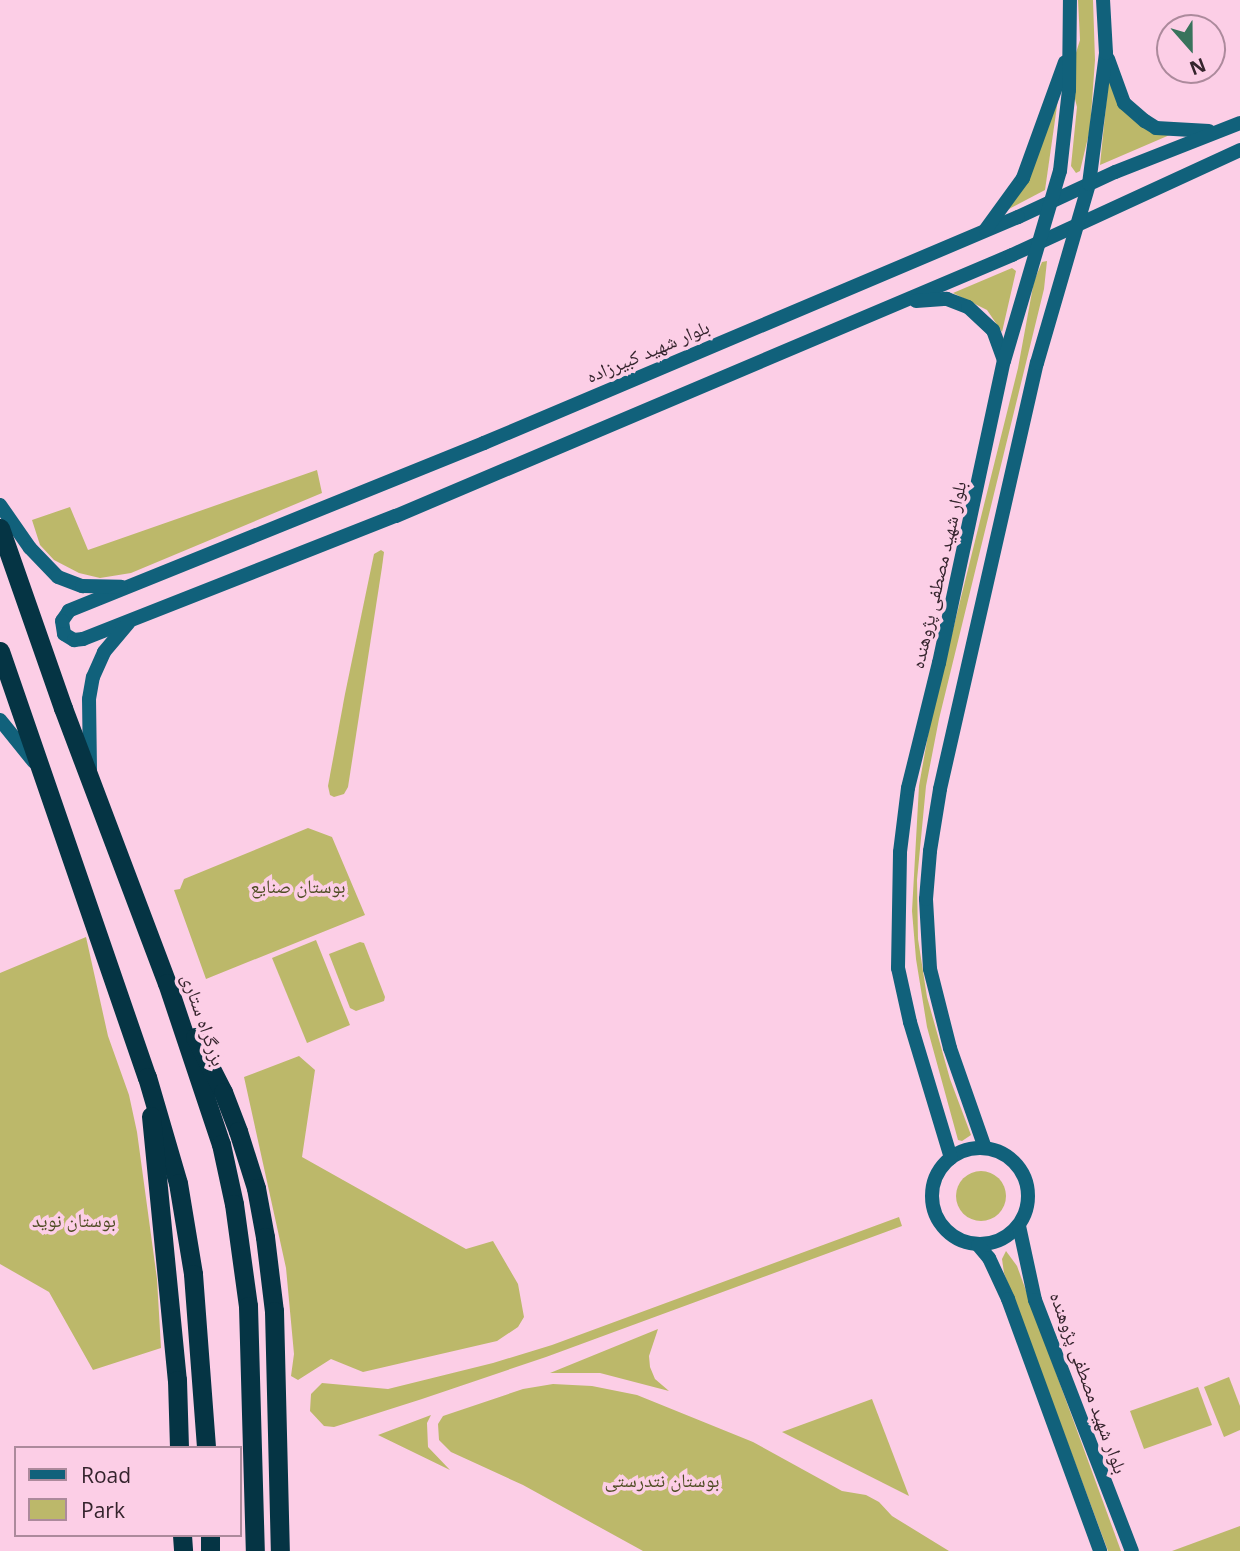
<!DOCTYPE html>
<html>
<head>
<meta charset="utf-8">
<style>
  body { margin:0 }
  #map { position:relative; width:1240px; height:1551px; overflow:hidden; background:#fccee6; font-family:"Open Sans","Noto Naskh Arabic",sans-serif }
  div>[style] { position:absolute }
  .green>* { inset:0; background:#bcb86a }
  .round { border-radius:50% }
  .secondary>* { height:14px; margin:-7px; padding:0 7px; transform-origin:7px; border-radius:7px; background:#11617b }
  .secondary>.ring { margin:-7px; padding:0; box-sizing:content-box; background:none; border:14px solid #11617b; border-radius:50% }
  .trunk>* { height:19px; margin:-9.5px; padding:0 9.5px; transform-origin:9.5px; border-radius:9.5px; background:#053444 }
  span { translate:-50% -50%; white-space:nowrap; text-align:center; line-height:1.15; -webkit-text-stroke:7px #fccee6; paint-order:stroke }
  .street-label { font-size:19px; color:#35242d }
  .park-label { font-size:19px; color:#4f4d24 }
  .legend { position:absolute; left:14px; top:1446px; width:228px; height:91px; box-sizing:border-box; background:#fccee6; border:2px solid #ac8a9c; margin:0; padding:9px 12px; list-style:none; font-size:21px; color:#35242d }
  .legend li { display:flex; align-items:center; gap:14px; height:35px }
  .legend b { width:35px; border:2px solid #ac8a9c }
  .north { position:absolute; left:1156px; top:14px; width:70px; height:70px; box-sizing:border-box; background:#fccee6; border:2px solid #ac8a9c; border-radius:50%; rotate:159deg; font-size:19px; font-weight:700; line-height:28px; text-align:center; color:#35242d }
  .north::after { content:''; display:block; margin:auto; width:24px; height:32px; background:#39735c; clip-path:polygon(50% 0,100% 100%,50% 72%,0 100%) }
</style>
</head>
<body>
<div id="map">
  <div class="green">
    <div style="clip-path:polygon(1078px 0,1093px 0,1095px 60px,1090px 129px,1080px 171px,1076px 173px,1071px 166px,1077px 107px,1069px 75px,1080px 40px)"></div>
    <div style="clip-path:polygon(1109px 75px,1114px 92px,1172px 134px,1100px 165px)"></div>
    <div style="clip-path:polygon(1061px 78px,1045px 190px,1005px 211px)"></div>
    <div style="clip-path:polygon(1047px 261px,1044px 289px,939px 719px,926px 786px,917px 880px,918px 939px,927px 997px,950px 1079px,971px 1135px,962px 1141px,958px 1140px,927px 1027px,916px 959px,912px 911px,919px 786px,931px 718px,1018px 368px,1034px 281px,1042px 262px)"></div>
    <div style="clip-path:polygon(1012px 268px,1016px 271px,1002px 332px,987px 310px,953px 293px)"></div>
    <div style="clip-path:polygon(317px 470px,322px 493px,131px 573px,100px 578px,79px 573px,54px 560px,40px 545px,32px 520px,70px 507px,88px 550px)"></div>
    <div style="clip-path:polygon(381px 550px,384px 552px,382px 567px,348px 787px,344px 794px,334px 797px,330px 795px,328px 786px,345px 694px,374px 554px)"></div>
    <div style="clip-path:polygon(308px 828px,332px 837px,365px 915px,206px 979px,174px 890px,180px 889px,184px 879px)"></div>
    <div style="clip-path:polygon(86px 937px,108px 1036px,129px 1095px,137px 1132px,157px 1279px,161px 1348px,93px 1370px,49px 1292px,0 1264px,0 973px)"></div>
    <div style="clip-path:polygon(316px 940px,350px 1025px,307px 1043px,272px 958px)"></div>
    <div style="clip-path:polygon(360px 942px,364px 943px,385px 997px,384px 1001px,356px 1011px,350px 1008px,329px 954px)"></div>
    <div style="clip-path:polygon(299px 1056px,315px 1070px,302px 1157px,466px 1249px,493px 1241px,518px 1284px,524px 1317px,518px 1327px,497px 1341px,363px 1372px,331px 1359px,298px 1380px,291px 1376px,294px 1354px,286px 1268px,244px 1077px)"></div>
    <div class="round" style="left:956px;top:1171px;width:50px;height:50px"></div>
    <div style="clip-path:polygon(899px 1217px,902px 1226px,546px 1357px,422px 1399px,334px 1427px,324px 1426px,310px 1411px,311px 1394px,322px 1383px,388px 1389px,493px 1363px,552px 1345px)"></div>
    <div style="clip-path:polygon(1006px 1251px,1017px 1266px,1121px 1551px,1108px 1551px,1004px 1273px,1002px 1259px)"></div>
    <div style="clip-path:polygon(658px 1329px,649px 1356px,650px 1367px,655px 1379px,669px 1391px,600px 1373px,550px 1373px)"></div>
    <div style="clip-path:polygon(1229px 1377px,1240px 1406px,1240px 1430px,1224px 1437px,1204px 1387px)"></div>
    <div style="clip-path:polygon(553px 1384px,592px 1386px,637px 1395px,753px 1442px,842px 1491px,866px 1495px,879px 1502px,892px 1516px,949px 1551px,643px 1551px,523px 1485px,451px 1452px,439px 1440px,438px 1424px,443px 1416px,523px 1389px)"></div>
    <div style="clip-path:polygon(1198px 1387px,1212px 1425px,1144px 1449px,1130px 1411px)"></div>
    <div style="clip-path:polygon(872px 1399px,909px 1496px,782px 1432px)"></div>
    <div style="clip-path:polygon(431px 1415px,427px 1423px,428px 1447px,450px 1470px,378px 1435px)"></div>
    <div style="clip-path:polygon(1240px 1526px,1240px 1551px,1172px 1551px)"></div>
  </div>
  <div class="secondary">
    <div style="left:1108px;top:59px;width:47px;rotate:70deg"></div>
    <div style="left:1124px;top:103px;width:28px;rotate:41deg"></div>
    <div style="left:1145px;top:121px;width:13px;rotate:32deg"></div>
    <div style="left:1156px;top:128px;width:53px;rotate:3.2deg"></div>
    <div style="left:1240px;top:123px;width:134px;rotate:158.6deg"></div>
    <div style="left:1115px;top:172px;width:107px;rotate:155.1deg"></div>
    <div style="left:1018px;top:217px;width:580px;rotate:157.06deg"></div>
    <div style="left:484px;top:443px;width:448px;rotate:158deg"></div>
    <div style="left:69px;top:611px;width:12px;rotate:125deg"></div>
    <div style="left:62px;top:621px;width:13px;rotate:81deg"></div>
    <div style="left:64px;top:634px;width:12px;rotate:31deg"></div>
    <div style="left:74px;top:640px;width:9px;rotate:-6deg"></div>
    <div style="left:83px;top:639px;width:336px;rotate:-21.5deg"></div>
    <div style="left:396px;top:516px;width:669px;rotate:-22.96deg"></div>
    <div style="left:1012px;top:255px;width:251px;rotate:-24.7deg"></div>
    <div style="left:986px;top:229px;width:63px;rotate:-54deg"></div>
    <div style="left:1023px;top:178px;width:123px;rotate:-70.1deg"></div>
    <div style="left:916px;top:301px;width:31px;rotate:-4deg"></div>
    <div style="left:947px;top:299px;width:22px;rotate:21deg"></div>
    <div style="left:968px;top:307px;width:34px;rotate:43deg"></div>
    <div style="left:993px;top:330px;width:32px;rotate:70deg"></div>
    <div style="left:0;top:505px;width:52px;rotate:55.1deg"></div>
    <div style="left:30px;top:548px;width:40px;rotate:46deg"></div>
    <div style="left:58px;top:577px;width:26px;rotate:21deg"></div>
    <div style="left:82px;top:586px;width:39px;rotate:1deg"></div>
    <div style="left:0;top:720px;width:54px;rotate:51deg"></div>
    <div style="left:90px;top:770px;width:71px;rotate:-90.8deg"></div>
    <div style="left:89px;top:699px;width:22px;rotate:-80deg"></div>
    <div style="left:93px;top:677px;width:27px;rotate:-66deg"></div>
    <div style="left:104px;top:652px;width:38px;rotate:-50deg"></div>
    <div class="ring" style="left:932px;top:1148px;width:82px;height:82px"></div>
    <div style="left:985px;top:1148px;width:106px;rotate:-109.3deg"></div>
    <div style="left:950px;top:1048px;width:81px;rotate:-104.2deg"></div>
    <div style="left:930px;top:969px;width:70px;rotate:-93.3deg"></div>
    <div style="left:926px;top:899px;width:48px;rotate:-85.2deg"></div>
    <div style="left:930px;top:851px;width:63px;rotate:-80.8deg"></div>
    <div style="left:940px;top:789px;width:437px;rotate:-77.2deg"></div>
    <div style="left:1037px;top:363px;width:186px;rotate:-73.8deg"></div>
    <div style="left:1089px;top:184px;width:132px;rotate:-82.6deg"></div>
    <div style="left:1106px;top:53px;width:53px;rotate:-93.2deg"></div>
    <div style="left:951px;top:1158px;width:142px;rotate:-106.8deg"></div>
    <div style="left:910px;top:1022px;width:55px;rotate:-102.5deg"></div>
    <div style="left:898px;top:968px;width:116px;rotate:-89deg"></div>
    <div style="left:900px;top:852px;width:64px;rotate:-82.9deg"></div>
    <div style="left:908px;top:788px;width:129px;rotate:-76.1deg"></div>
    <div style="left:939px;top:663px;width:309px;rotate:-77.9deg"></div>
    <div style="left:1004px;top:361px;width:198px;rotate:-73.6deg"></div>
    <div style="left:1060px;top:171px;width:81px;rotate:-83.7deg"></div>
    <div style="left:1069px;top:90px;width:90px;rotate:-89.4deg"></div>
    <div style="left:1019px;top:1226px;width:76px;rotate:77.8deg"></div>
    <div style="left:1035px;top:1300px;width:269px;rotate:68.9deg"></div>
    <div style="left:978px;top:1245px;width:17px;rotate:50deg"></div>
    <div style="left:989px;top:1258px;width:45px;rotate:65.1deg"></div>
    <div style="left:1008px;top:1299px;width:268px;rotate:69.9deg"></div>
  </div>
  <div class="trunk">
    <div style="left:0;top:528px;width:191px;rotate:70.7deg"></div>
    <div style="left:63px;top:708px;width:294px;rotate:69.3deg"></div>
    <div style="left:167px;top:983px;width:170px;rotate:71.5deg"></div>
    <div style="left:221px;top:1144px;width:61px;rotate:77.8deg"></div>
    <div style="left:234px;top:1204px;width:103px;rotate:82.2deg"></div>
    <div style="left:248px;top:1306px;width:245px;rotate:88.4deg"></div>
    <div style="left:0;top:651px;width:451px;rotate:71deg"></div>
    <div style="left:147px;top:1077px;width:110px;rotate:73.7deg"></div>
    <div style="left:178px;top:1183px;width:92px;rotate:80.6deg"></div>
    <div style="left:193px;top:1274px;width:174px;rotate:85.7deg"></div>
    <div style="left:195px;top:1037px;width:62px;rotate:63deg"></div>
    <div style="left:223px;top:1092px;width:42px;rotate:69deg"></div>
    <div style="left:238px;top:1131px;width:60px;rotate:72.5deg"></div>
    <div style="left:256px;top:1188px;width:50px;rotate:79.6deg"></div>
    <div style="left:265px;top:1237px;width:75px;rotate:83.1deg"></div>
    <div style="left:274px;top:1311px;width:240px;rotate:88.6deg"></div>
    <div style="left:151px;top:1116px;width:265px;rotate:84.4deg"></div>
    <div style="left:177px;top:1380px;width:68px;rotate:88.3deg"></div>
    <div style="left:182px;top:1535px;width:16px;rotate:86deg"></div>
    <div style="left:210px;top:1535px;width:16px;rotate:90deg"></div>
  </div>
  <div class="street-label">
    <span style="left:648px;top:352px;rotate:-23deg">بلوار شهید کبیرزاده</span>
    <span style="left:939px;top:575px;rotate:-77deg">بلوار شهید مصطفی پژوهنده</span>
    <span style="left:203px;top:1020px;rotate:71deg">بزرگراه ستاری</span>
    <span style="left:1088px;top:1383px;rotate:70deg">بلوار شهید مصطفی پژوهنده</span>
  </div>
  <div class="park-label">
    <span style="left:298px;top:887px">بوستان صنایع</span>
    <span style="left:74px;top:1221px">بوستان نوید</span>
    <span style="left:662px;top:1481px">بوستان نتدرستی</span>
  </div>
  <ul class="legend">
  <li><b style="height:9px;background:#11617b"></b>Road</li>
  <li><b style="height:19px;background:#bcb86a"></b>Park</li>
  </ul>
  <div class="north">N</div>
</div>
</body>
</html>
